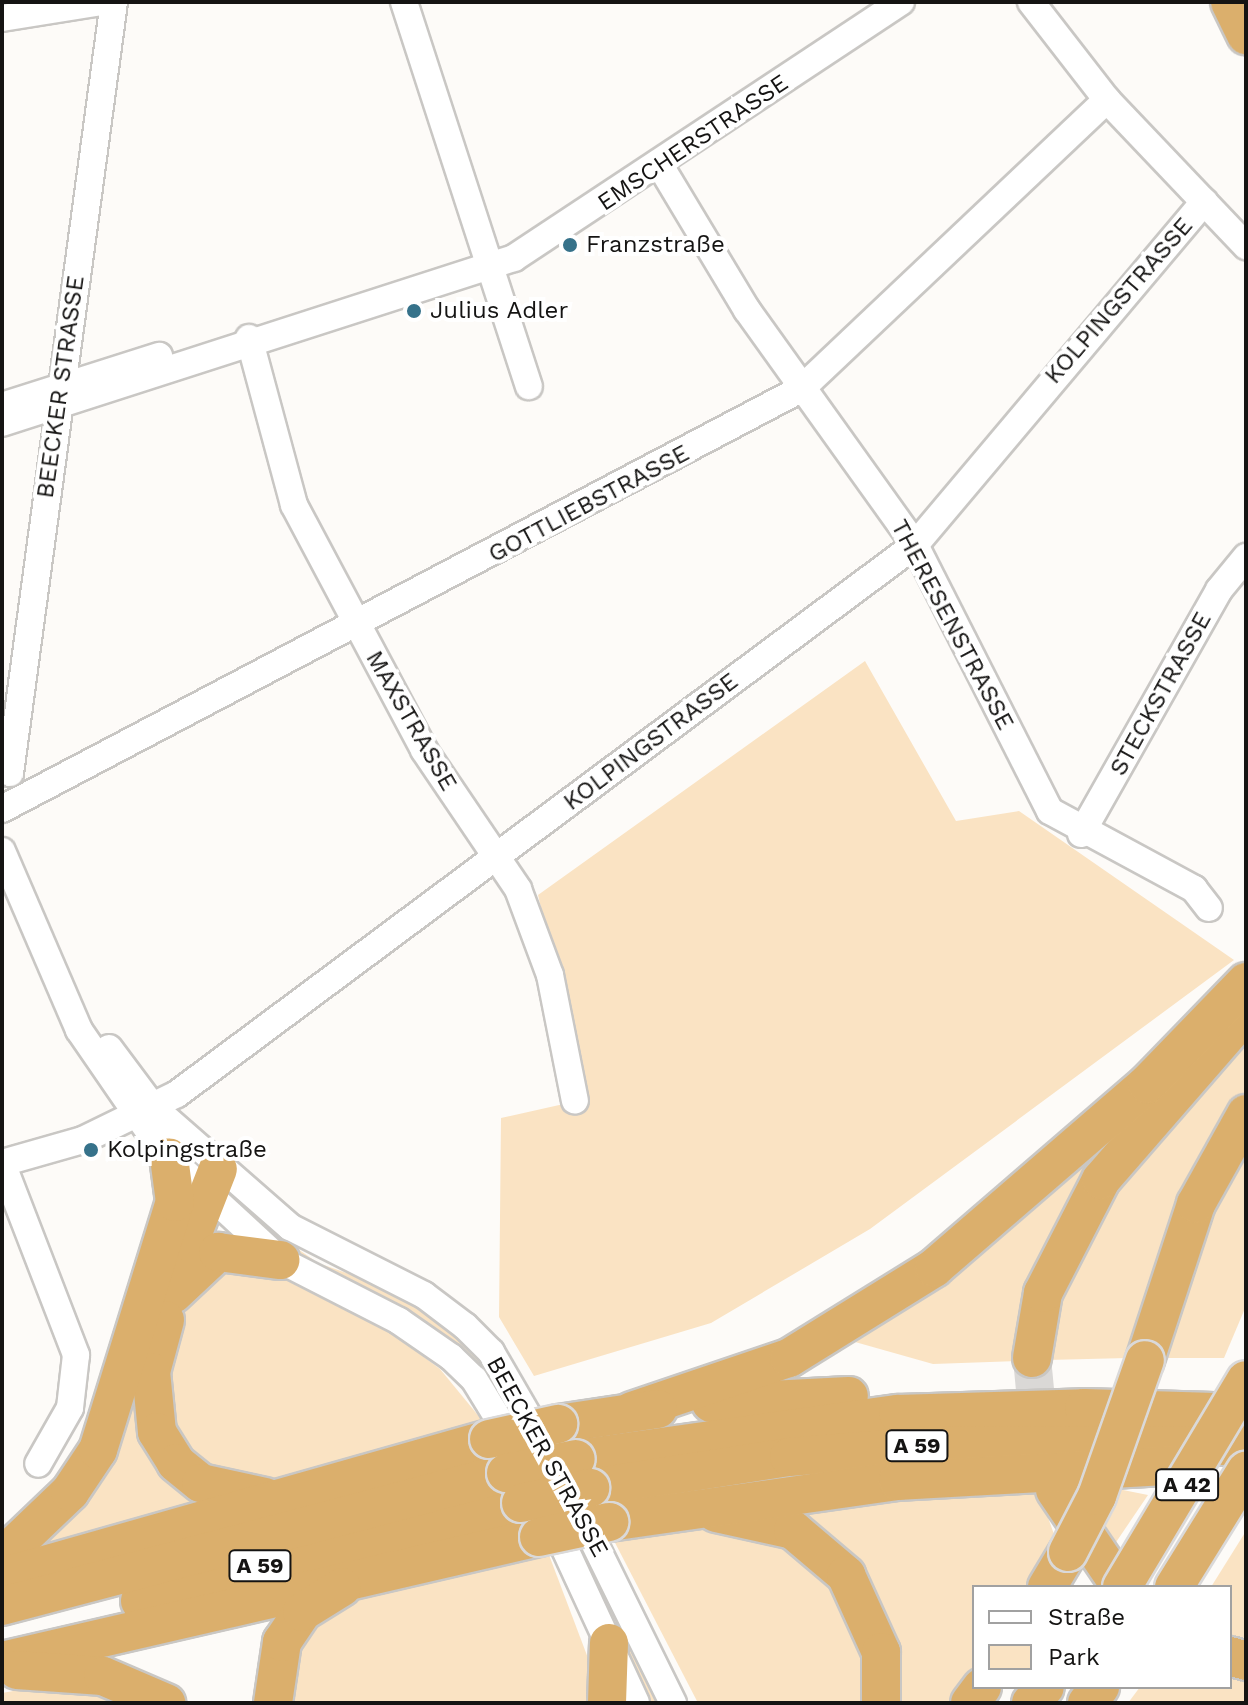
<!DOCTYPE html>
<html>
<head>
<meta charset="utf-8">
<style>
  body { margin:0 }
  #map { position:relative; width:1248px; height:1705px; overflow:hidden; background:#fdfbf8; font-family:"Work Sans",sans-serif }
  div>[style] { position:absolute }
  .green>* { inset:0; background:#fae3c3 }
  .highway-tunnel>* { height:38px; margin-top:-19px; transform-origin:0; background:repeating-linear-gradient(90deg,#dad8d6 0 38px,transparent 0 57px) }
  .roads { filter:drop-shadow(2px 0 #c9c7c4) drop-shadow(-2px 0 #c9c7c4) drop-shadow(0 2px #c9c7c4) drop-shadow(0 -2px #c9c7c4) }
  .minor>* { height:26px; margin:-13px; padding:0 13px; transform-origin:13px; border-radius:13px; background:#fff }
  .highway>* { height:38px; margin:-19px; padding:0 19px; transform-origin:19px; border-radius:19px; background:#dbaf6c }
  .bridges { filter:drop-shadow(2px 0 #dad9d9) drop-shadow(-2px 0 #dad9d9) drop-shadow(0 2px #dad9d9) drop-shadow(0 -2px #dad9d9) }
  .highway-bridge>* { height:38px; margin:-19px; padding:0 19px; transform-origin:19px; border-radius:19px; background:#dbaf6c }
  .dots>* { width:22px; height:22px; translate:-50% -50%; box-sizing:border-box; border:4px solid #fff; border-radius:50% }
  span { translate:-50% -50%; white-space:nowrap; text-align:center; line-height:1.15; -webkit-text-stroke:8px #fff; paint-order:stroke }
  .shield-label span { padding:2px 6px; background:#fff; border:2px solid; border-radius:6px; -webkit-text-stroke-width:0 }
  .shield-label { font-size:22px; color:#151413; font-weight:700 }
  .street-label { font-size:24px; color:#151413 }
  .poi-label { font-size:24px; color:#151413 }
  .left { translate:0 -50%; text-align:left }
  .frame { position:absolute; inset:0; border:4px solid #151413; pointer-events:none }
  .legend { position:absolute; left:972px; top:1585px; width:260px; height:104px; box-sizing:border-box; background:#fff; border:2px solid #a1a1a1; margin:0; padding:10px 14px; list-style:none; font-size:24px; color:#151413 }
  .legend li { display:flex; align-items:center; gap:16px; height:40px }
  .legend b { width:40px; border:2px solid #a1a1a1 }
</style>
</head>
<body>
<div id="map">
  <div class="green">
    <div style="clip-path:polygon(865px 661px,956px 821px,1019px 811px,1234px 960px,870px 1229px,711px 1323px,534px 1376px,499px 1317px,501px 1118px,586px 1099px,538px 895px)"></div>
    <div style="clip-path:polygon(1246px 1028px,1246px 1092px,1181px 1196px,1128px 1358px,1047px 1360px,1056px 1294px,1112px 1188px)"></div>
    <div style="clip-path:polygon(1130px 1116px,1019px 1361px,933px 1364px,848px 1340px)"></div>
    <div style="clip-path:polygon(1246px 1133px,1246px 1306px,1224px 1358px,1158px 1358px)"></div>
    <div style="clip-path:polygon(236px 1206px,318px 1263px,392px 1289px,463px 1335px,521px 1416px,512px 1417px,456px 1344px,401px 1309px,283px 1253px)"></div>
    <div style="clip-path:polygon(210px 1264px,271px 1272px,392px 1333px,440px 1369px,486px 1425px,278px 1484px,204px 1475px,158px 1409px,190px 1295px)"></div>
    <div style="clip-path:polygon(140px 1373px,220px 1501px,21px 1558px)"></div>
    <div style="clip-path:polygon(1037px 1487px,1055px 1537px,1027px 1587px,974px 1587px,974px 1673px,951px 1703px,892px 1703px,795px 1519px,806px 1501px)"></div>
    <div style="clip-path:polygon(1113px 1488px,1148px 1495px,1106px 1557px,1091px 1536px)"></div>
    <div style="clip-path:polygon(710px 1525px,771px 1537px,827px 1577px,864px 1656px,863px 1703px,698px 1703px,611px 1535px)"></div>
    <div style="clip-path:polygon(1246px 1531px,1246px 1651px,1230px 1645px,1230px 1587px,1211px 1587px)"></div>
    <div style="clip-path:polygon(584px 1539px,659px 1703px,645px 1703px,573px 1541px)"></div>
    <div style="clip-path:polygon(546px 1547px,591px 1666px,588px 1703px,280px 1703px,279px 1670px,340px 1595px)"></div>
    <div style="clip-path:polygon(1230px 1672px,1246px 1676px,1246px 1703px,1128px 1703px,1140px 1687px,1230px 1687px)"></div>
    <div style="clip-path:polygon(58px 1683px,129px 1703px,2px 1703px,2px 1693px)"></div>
  </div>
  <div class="highway-tunnel">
    <div style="left:1032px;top:1358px;width:85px;rotate:84.6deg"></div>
  </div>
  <div class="roads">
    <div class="minor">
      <div style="left:404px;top:2px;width:404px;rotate:72deg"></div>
      <div style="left:1031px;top:2px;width:124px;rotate:52.2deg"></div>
      <div style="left:1107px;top:100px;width:202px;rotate:46.4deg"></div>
      <div style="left:2px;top:18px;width:101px;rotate:-9.1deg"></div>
      <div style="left:661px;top:167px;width:167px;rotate:59deg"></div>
      <div style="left:747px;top:310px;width:289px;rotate:54.4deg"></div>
      <div style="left:915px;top:545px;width:298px;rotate:63.1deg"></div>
      <div style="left:1050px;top:811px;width:164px;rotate:28.4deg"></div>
      <div style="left:1194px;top:889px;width:24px;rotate:52deg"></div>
      <div style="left:249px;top:338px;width:173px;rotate:74.9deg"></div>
      <div style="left:294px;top:505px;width:277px;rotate:62deg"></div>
      <div style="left:424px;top:750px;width:168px;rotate:55.9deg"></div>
      <div style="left:518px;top:889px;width:92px;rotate:69.6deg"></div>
      <div style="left:550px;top:975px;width:128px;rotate:78.8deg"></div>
      <div style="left:2px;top:406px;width:165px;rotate:-17.7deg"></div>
      <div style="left:2px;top:423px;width:538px;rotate:-17.86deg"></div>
      <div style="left:514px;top:258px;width:464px;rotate:-33.5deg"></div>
      <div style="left:10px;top:773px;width:778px;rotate:-82.32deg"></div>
      <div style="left:2px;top:809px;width:903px;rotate:-27.73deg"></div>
      <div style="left:801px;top:389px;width:421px;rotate:-43.4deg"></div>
      <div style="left:1081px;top:834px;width:280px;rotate:-60.5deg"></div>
      <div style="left:1219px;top:590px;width:43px;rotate:-50.7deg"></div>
      <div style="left:2px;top:851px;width:195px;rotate:66.7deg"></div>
      <div style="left:79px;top:1030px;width:148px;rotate:55.5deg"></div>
      <div style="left:163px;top:1152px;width:159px;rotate:42.7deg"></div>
      <div style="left:280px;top:1260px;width:134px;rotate:27.1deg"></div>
      <div style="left:399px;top:1321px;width:63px;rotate:34.7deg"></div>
      <div style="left:451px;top:1357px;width:32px;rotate:44deg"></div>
      <div style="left:474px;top:1379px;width:79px;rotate:58.5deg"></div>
      <div style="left:109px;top:1048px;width:74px;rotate:53.3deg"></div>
      <div style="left:153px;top:1107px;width:182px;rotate:41.2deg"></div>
      <div style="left:290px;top:1227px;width:150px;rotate:26.9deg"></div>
      <div style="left:424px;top:1295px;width:51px;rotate:37.1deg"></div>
      <div style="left:465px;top:1326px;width:37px;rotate:45deg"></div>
      <div style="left:491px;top:1352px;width:102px;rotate:59.9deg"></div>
      <div style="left:2px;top:1163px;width:84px;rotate:-15.9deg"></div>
      <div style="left:83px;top:1140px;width:105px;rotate:-26.1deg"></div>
      <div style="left:177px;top:1094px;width:920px;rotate:-36.65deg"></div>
      <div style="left:915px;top:545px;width:449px;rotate:-49.9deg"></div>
      <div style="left:2px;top:1163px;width:206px;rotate:68.9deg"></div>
      <div style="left:76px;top:1355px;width:53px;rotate:96.5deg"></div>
      <div style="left:70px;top:1408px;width:64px;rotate:119.7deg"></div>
      <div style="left:580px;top:1514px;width:211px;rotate:63.8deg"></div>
      <div style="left:552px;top:1521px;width:200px;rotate:65.2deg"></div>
    </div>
    <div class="highway">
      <div style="left:1230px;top:2px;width:37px;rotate:64deg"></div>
      <div style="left:185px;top:1253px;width:90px;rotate:-68.6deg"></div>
      <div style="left:173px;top:1294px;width:62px;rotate:-43deg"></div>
      <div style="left:218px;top:1252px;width:63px;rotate:7.4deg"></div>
      <div style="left:165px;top:1320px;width:54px;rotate:105.1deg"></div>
      <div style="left:151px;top:1372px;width:60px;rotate:84.3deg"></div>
      <div style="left:157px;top:1432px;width:36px;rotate:58deg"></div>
      <div style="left:176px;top:1463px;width:32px;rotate:39deg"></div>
      <div style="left:201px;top:1483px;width:66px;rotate:12.2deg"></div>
      <div style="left:1032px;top:1358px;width:66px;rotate:-80.4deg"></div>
      <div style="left:1043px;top:1293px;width:127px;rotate:-62.8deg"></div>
      <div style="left:1101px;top:1180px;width:215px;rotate:-49deg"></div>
      <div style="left:1145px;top:1360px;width:164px;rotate:-71.9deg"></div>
      <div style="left:1196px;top:1204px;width:103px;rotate:-60.9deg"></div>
      <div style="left:711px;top:1403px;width:138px;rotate:-2.9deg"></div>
      <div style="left:632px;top:1411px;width:166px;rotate:-18.7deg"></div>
      <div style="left:789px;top:1358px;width:171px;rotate:-31.8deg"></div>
      <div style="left:934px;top:1268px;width:281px;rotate:-40.8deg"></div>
      <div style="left:1147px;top:1084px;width:142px;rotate:-45.9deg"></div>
      <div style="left:558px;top:1424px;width:101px;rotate:-8.5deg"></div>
      <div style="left:576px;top:1459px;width:325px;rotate:-8deg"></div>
      <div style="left:898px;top:1414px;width:186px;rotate:-1.8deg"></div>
      <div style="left:1084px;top:1408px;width:162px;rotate:1.8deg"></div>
      <div style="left:590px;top:1488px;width:201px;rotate:-8.9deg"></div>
      <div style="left:789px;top:1457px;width:144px;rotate:-4.8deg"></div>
      <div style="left:932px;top:1445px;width:314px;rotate:0.2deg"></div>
      <div style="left:1055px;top:1490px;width:117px;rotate:55.8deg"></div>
      <div style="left:716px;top:1513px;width:79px;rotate:12.4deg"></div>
      <div style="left:793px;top:1530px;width:70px;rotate:40.3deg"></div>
      <div style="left:846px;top:1575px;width:85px;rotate:65.6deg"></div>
      <div style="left:881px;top:1652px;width:51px;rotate:90deg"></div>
      <div style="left:609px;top:1522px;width:292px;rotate:-8.1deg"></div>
      <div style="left:898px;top:1481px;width:289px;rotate:-3.2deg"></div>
      <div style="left:2px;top:1557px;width:94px;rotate:-43.7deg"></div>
      <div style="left:70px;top:1492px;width:50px;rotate:-56.3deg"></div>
      <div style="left:98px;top:1450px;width:260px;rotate:-72.8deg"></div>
      <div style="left:175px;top:1202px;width:45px;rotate:-97.6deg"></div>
      <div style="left:2px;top:1577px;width:506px;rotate:-15.82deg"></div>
      <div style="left:1047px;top:1587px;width:41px;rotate:-59deg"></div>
      <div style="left:140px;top:1601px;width:393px;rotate:-14.4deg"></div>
      <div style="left:2px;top:1606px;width:521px;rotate:-14.78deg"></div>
      <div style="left:1230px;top:1656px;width:17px;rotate:17deg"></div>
      <div style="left:2px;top:1661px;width:551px;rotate:-13deg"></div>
      <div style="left:17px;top:1670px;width:86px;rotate:4deg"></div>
      <div style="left:103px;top:1676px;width:69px;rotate:23.2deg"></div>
      <div style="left:273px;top:1703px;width:62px;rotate:-81.6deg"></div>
      <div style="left:282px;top:1642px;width:36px;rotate:-56deg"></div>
      <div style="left:302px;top:1612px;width:47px;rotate:-32deg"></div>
      <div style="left:607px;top:1703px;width:60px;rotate:-88.1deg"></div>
      <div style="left:970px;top:1703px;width:20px;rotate:-53deg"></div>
      <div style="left:1031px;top:1703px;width:21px;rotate:-49deg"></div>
      <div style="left:1087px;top:1703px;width:21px;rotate:-51deg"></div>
    </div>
  </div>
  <div class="bridges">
    <div class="highway-bridge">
      <div style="left:489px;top:1439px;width:71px;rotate:-12.3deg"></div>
      <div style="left:506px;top:1473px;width:71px;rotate:-11.3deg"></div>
      <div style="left:521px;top:1503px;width:71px;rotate:-12.3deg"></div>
      <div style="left:539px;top:1537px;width:72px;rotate:-12.1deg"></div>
      <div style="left:1068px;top:1552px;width:63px;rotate:-62.6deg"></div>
      <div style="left:1097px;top:1496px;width:144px;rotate:-70.6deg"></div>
      <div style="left:1122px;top:1587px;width:241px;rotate:-59.1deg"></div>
      <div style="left:1174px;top:1587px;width:137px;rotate:-58.2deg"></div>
    </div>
  </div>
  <div class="dots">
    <div style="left:570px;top:245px;background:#36728a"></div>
    <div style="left:414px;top:311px;background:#36728a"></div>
    <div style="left:91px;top:1150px;background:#36728a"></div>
  </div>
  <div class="shield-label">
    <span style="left:917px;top:1446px">A 59</span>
    <span style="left:1187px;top:1485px">A 42</span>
    <span style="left:260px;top:1566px">A 59</span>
  </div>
  <div class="street-label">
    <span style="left:693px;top:143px;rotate:-34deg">EMSCHERSTRASSE</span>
    <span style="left:1119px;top:301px;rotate:-49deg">KOLPINGSTRASSE</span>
    <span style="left:61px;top:387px;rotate:-82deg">BEECKER STRASSE</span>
    <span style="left:589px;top:504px;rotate:-28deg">GOTTLIEBSTRASSE</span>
    <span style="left:952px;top:625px;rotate:62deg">THERESENSTRASSE</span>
    <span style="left:1161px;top:694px;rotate:-61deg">STECKSTRASSE</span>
    <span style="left:411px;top:721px;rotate:60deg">MAXSTRASSE</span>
    <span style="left:651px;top:742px;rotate:-37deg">KOLPINGSTRASSE</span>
    <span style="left:547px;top:1457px;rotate:61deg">BEECKER STRASSE</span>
  </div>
  <div class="poi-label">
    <span class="left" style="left:586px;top:245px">Franzstraße</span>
    <span class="left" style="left:430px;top:311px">Julius Adler</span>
    <span class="left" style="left:107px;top:1150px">Kolpingstraße</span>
  </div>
  <div class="frame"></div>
  <ul class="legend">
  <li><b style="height:10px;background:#fff"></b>Straße</li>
  <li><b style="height:22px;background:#fae3c3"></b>Park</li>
  </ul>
</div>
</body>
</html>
